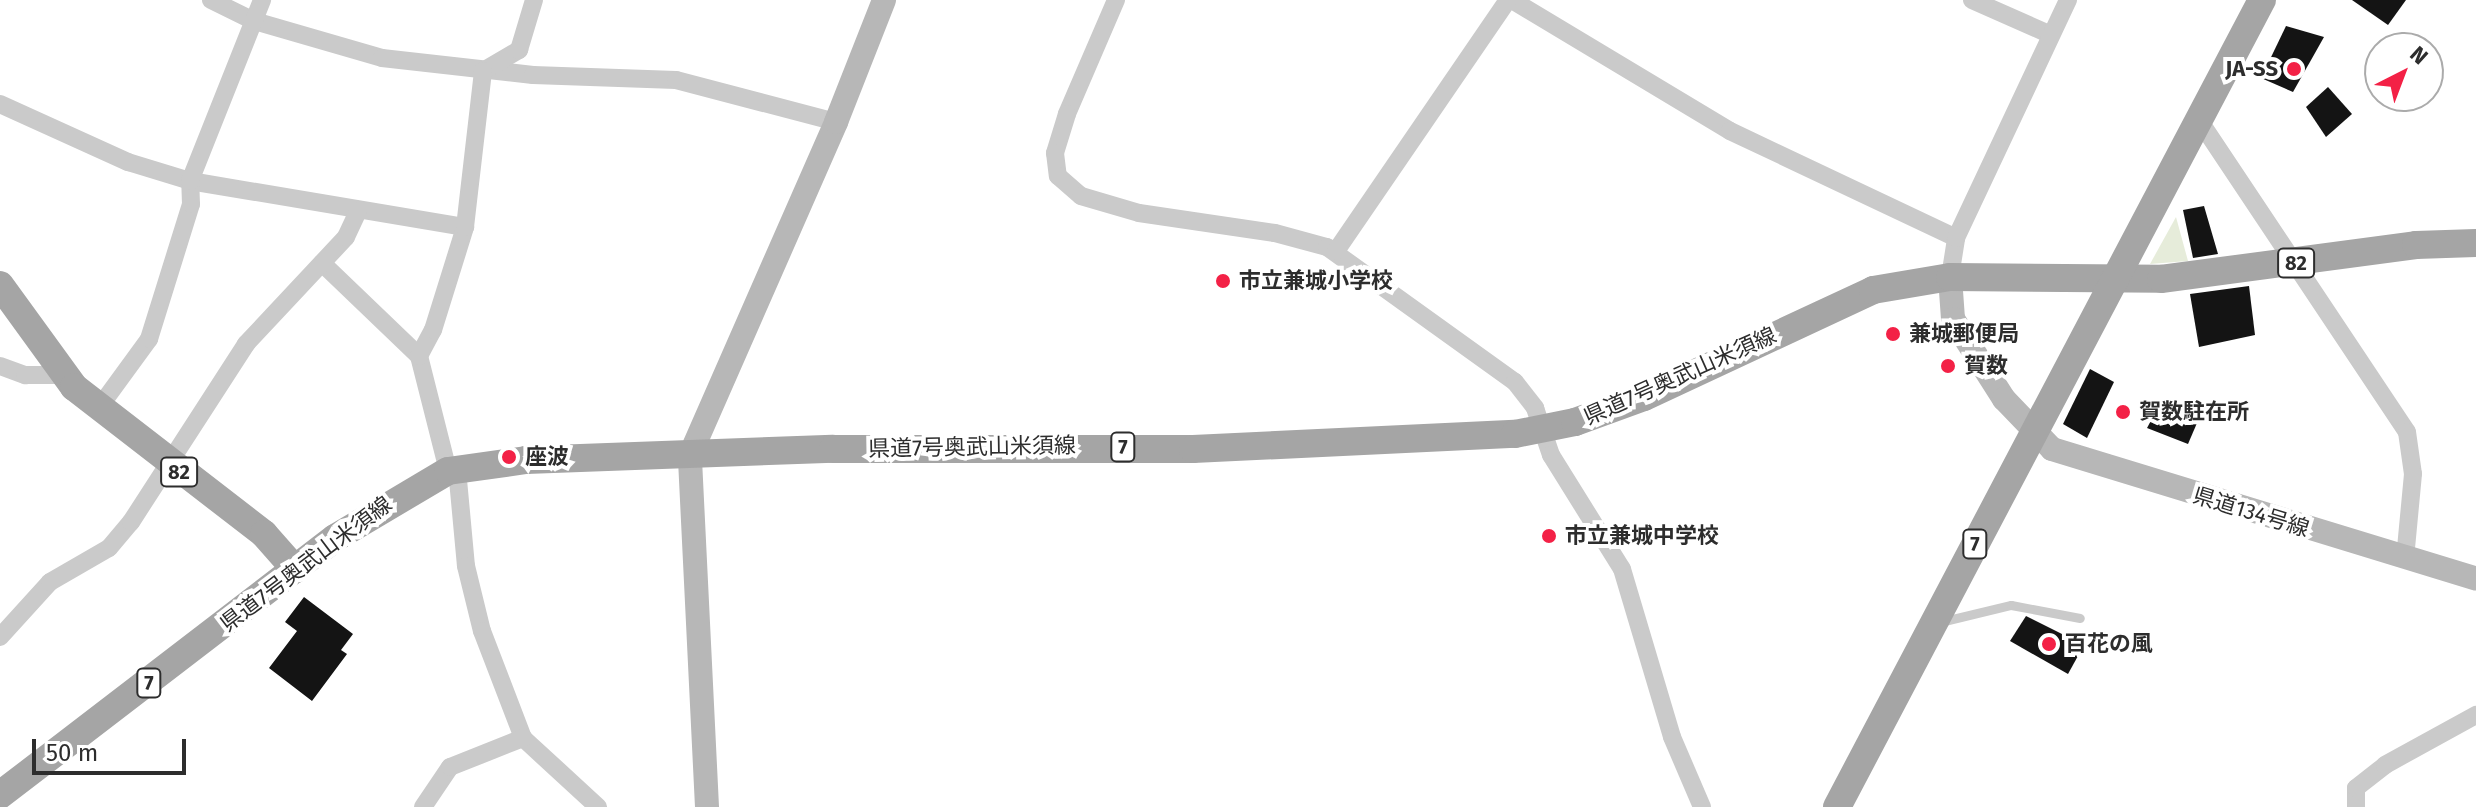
<!DOCTYPE html>
<html>
<head>
<meta charset="utf-8">
<style>
  body { margin:0 }
  #map { position:relative; width:2476px; height:807px; overflow:hidden; background:#fff; font-family:"Fira Sans","Noto Sans JP",sans-serif }
  div>[style] { position:absolute }
  .green>* { inset:0; background:#e6ecda }
  .building>* { inset:0; background:#141414 }
  .lane>* { height:9px; margin:-4.5px; padding:0 4.5px; transform-origin:4.5px; border-radius:4.5px; background:#cacaca }
  .street>* { height:18px; margin:-9px; padding:0 9px; transform-origin:9px; border-radius:9px; background:#cacaca }
  .secondary>* { height:24px; margin:-12px; padding:0 12px; transform-origin:12px; border-radius:12px; background:#b7b7b7 }
  .primary>* { height:28px; margin:-14px; padding:0 14px; transform-origin:14px; border-radius:14px; background:#a5a5a5 }
  .dots>* { width:22px; height:22px; translate:-50% -50%; box-sizing:border-box; border:4px solid #fff; border-radius:50% }
  span { translate:-50% -50%; white-space:nowrap; text-align:center; line-height:1.15; -webkit-text-stroke:8px #fff; paint-order:stroke }
  .shield-label span { padding:2px 6px; background:#fff; border:2px solid; border-radius:6px; -webkit-text-stroke-width:0 }
  .shield-label { font-size:20px; color:#2d2d2d; font-weight:700 }
  .poi-label { font-size:22px; color:#2d2d2d; font-weight:700 }
  .right { translate:-100% -50%; text-align:right }
  .left { translate:0 -50%; text-align:left }
  .street-label { font-size:22px; color:#2d2d2d }
  .north { position:absolute; left:2364px; top:32px; width:80px; height:80px; box-sizing:border-box; background:#fff; border:2px solid #ababab; border-radius:50%; rotate:42deg; font-size:22px; font-weight:700; line-height:32px; text-align:center; color:#2d2d2d }
  .north::after { content:''; display:block; margin:auto; width:28px; height:36px; background:#f32146; clip-path:polygon(50% 0,100% 100%,50% 72%,0 100%) }
  .scale { position:absolute; left:32px; top:739px; width:154px; height:36px; box-sizing:border-box; border:4px solid #2d2d2d; border-top:0; padding-left:10px; font-size:24px; line-height:28px; white-space:nowrap; color:#2d2d2d; -webkit-text-stroke:6px #fff; paint-order:stroke }
</style>
</head>
<body>
<div id="map">
  <div class="green">
    <div style="clip-path:polygon(2176px 217px,2188px 261px,2150px 264px)"></div>
  </div>
  <div class="building">
    <div style="clip-path:polygon(2352px 0,2406px 0,2388px 25px)"></div>
    <div style="clip-path:polygon(2286px 26px,2324px 37px,2293px 92px,2261px 78px)"></div>
    <div style="clip-path:polygon(2328px 87px,2352px 114px,2326px 137px,2306px 107px)"></div>
    <div style="clip-path:polygon(2204px 206px,2218px 254px,2193px 258px,2183px 210px)"></div>
    <div style="clip-path:polygon(2249px 286px,2255px 335px,2199px 347px,2190px 294px)"></div>
    <div style="clip-path:polygon(2090px 369px,2114px 382px,2087px 438px,2063px 424px)"></div>
    <div style="clip-path:polygon(2161px 402px,2200px 416px,2188px 444px,2147px 428px)"></div>
    <div style="clip-path:polygon(304px 597px,353px 634px,341px 650px,347px 654px,312px 701px,269px 668px,297px 631px,285px 622px)"></div>
    <div style="clip-path:polygon(2026px 616px,2084px 645px,2068px 674px,2010px 641px)"></div>
  </div>
  <div class="lane">
    <div style="left:1940px;top:622px;width:73px;rotate:-13.5deg"></div>
    <div style="left:2011px;top:605px;width:70px;rotate:10.7deg"></div>
  </div>
  <div class="street">
    <div style="left:211px;top:0;width:48px;rotate:26deg"></div>
    <div style="left:254px;top:21px;width:133px;rotate:16.1deg"></div>
    <div style="left:382px;top:58px;width:152px;rotate:6.4deg"></div>
    <div style="left:533px;top:75px;width:143px;rotate:2deg"></div>
    <div style="left:676px;top:80px;width:165px;rotate:14.7deg"></div>
    <div style="left:1116px;top:0;width:124px;rotate:113.3deg"></div>
    <div style="left:1067px;top:114px;width:41px;rotate:107.1deg"></div>
    <div style="left:1055px;top:153px;width:23px;rotate:83deg"></div>
    <div style="left:1058px;top:176px;width:30px;rotate:41deg"></div>
    <div style="left:1081px;top:196px;width:60px;rotate:16.3deg"></div>
    <div style="left:1139px;top:213px;width:137px;rotate:8.4deg"></div>
    <div style="left:1275px;top:233px;width:54px;rotate:15.1deg"></div>
    <div style="left:1327px;top:247px;width:231px;rotate:35.7deg"></div>
    <div style="left:1515px;top:382px;width:33px;rotate:52deg"></div>
    <div style="left:1535px;top:408px;width:50px;rotate:71.2deg"></div>
    <div style="left:1551px;top:455px;width:134px;rotate:58.1deg"></div>
    <div style="left:1622px;top:569px;width:175px;rotate:73.4deg"></div>
    <div style="left:1672px;top:737px;width:76px;rotate:66.8deg"></div>
    <div style="left:1512px;top:0;width:254px;rotate:31deg"></div>
    <div style="left:1730px;top:131px;width:250px;rotate:25.3deg"></div>
    <div style="left:1972px;top:0;width:84px;rotate:23.8deg"></div>
    <div style="left:483px;top:71px;width:42px;rotate:-30.3deg"></div>
    <div style="left:519px;top:50px;width:52px;rotate:-73.3deg"></div>
    <div style="left:0;top:104px;width:141px;rotate:24.4deg"></div>
    <div style="left:128px;top:162px;width:65px;rotate:17deg"></div>
    <div style="left:190px;top:181px;width:279px;rotate:9.5deg"></div>
    <div style="left:2201px;top:123px;width:371px;rotate:56.3deg"></div>
    <div style="left:2407px;top:432px;width:42px;rotate:81.9deg"></div>
    <div style="left:2413px;top:474px;width:85px;rotate:95.4deg"></div>
    <div style="left:1336px;top:251px;width:304px;rotate:-55.6deg"></div>
    <div style="left:322px;top:263px;width:134px;rotate:43.8deg"></div>
    <div style="left:419px;top:356px;width:119px;rotate:75.8deg"></div>
    <div style="left:1950px;top:277px;width:39px;rotate:-81deg"></div>
    <div style="left:1956px;top:238px;width:263px;rotate:-64.8deg"></div>
    <div style="left:419px;top:356px;width:30px;rotate:-62deg"></div>
    <div style="left:433px;top:330px;width:108px;rotate:-72.7deg"></div>
    <div style="left:465px;top:227px;width:157px;rotate:-83.4deg"></div>
    <div style="left:0;top:366px;width:27px;rotate:20deg"></div>
    <div style="left:25px;top:375px;width:38px"></div>
    <div style="left:98px;top:409px;width:87px;rotate:-53.9deg"></div>
    <div style="left:149px;top:339px;width:141px;rotate:-72.7deg"></div>
    <div style="left:191px;top:204px;width:23px;rotate:-92deg"></div>
    <div style="left:190px;top:181px;width:195px;rotate:-68.3deg"></div>
    <div style="left:457px;top:469px;width:97px;rotate:84.7deg"></div>
    <div style="left:466px;top:566px;width:67px;rotate:76.2deg"></div>
    <div style="left:482px;top:631px;width:115px;rotate:69deg"></div>
    <div style="left:523px;top:738px;width:102px;rotate:42.6deg"></div>
    <div style="left:0;top:637px;width:74px;rotate:-47.7deg"></div>
    <div style="left:50px;top:582px;width:68px;rotate:-30deg"></div>
    <div style="left:109px;top:548px;width:34px;rotate:-50deg"></div>
    <div style="left:131px;top:522px;width:212px;rotate:-57.1deg"></div>
    <div style="left:246px;top:344px;width:146px;rotate:-46.9deg"></div>
    <div style="left:346px;top:237px;width:29px;rotate:-65deg"></div>
    <div style="left:423px;top:807px;width:48px;rotate:-56deg"></div>
    <div style="left:450px;top:767px;width:79px;rotate:-21.7deg"></div>
    <div style="left:2356px;top:807px;width:19px;rotate:-90deg"></div>
    <div style="left:2356px;top:788px;width:37px;rotate:-38deg"></div>
    <div style="left:2385px;top:765px;width:104px;rotate:-28.8deg"></div>
  </div>
  <div class="secondary">
    <div style="left:1950px;top:277px;width:42px;rotate:85.9deg"></div>
    <div style="left:1953px;top:319px;width:95px;rotate:57.5deg"></div>
    <div style="left:2004px;top:399px;width:69px;rotate:46.2deg"></div>
    <div style="left:2052px;top:449px;width:443px;rotate:17deg"></div>
    <div style="left:707px;top:807px;width:352px;rotate:-92.8deg"></div>
    <div style="left:690px;top:455px;width:364px;rotate:-66.3deg"></div>
    <div style="left:836px;top:122px;width:131px;rotate:-68.5deg"></div>
  </div>
  <div class="primary">
    <div style="left:0;top:285px;width:126px;rotate:54deg"></div>
    <div style="left:74px;top:387px;width:240px;rotate:37.7deg"></div>
    <div style="left:264px;top:534px;width:47px;rotate:48.5deg"></div>
    <div style="left:0;top:795px;width:422px;rotate:-37.5deg"></div>
    <div style="left:335px;top:538px;width:131px;rotate:-30.7deg"></div>
    <div style="left:448px;top:471px;width:79px;rotate:-8deg"></div>
    <div style="left:526px;top:460px;width:307px;rotate:-2.1deg"></div>
    <div style="left:833px;top:449px;width:360px"></div>
    <div style="left:1193px;top:449px;width:322px;rotate:-2.7deg"></div>
    <div style="left:1515px;top:434px;width:61px;rotate:-11.3deg"></div>
    <div style="left:1575px;top:422px;width:73px;rotate:-19.9deg"></div>
    <div style="left:1644px;top:397px;width:253px;rotate:-25deg"></div>
    <div style="left:1873px;top:290px;width:78px;rotate:-9.6deg"></div>
    <div style="left:1950px;top:277px;width:211px;rotate:0.5deg"></div>
    <div style="left:2161px;top:279px;width:257px;rotate:-7.6deg"></div>
    <div style="left:2416px;top:245px;width:60px;rotate:-1.9deg"></div>
    <div style="left:1837px;top:807px;width:912px;rotate:-62.23deg"></div>
  </div>
  <div class="dots">
    <div style="left:2294px;top:69px;background:#f32146"></div>
    <div style="left:1223px;top:281px;background:#f32146"></div>
    <div style="left:1893px;top:334px;background:#f32146"></div>
    <div style="left:1948px;top:366px;background:#f32146"></div>
    <div style="left:2123px;top:412px;background:#f32146"></div>
    <div style="left:509px;top:457px;background:#f32146"></div>
    <div style="left:1549px;top:536px;background:#f32146"></div>
    <div style="left:2049px;top:644px;background:#f32146"></div>
  </div>
  <div class="shield-label">
    <span style="left:2296px;top:263px">82</span>
    <span style="left:1123px;top:447px">7</span>
    <span style="left:179px;top:472px">82</span>
    <span style="left:1975px;top:544px">7</span>
    <span style="left:149px;top:683px">7</span>
  </div>
  <div class="poi-label">
    <span class="right" style="left:2278px;top:69px">JA-SS</span>
    <span class="left" style="left:1239px;top:281px">市立兼城小学校</span>
    <span class="left" style="left:1909px;top:334px">兼城郵便局</span>
    <span class="left" style="left:1964px;top:366px">賀数</span>
    <span class="left" style="left:2139px;top:412px">賀数駐在所</span>
    <span class="left" style="left:525px;top:457px">座波</span>
    <span class="left" style="left:1565px;top:536px">市立兼城中学校</span>
    <span class="left" style="left:2065px;top:644px">百花の風</span>
  </div>
  <div class="street-label">
    <span style="left:1680px;top:376px;rotate:-24deg">県道7号奥武山米須線</span>
    <span style="left:972px;top:447px;rotate:-1deg">県道7号奥武山米須線</span>
    <span style="left:2251px;top:512px;rotate:17deg">県道134号線</span>
    <span style="left:306px;top:564px;rotate:-37deg">県道7号奥武山米須線</span>
  </div>
  <div class="north">N</div>
  <div class="scale">50 m</div>
</div>
</body>
</html>
